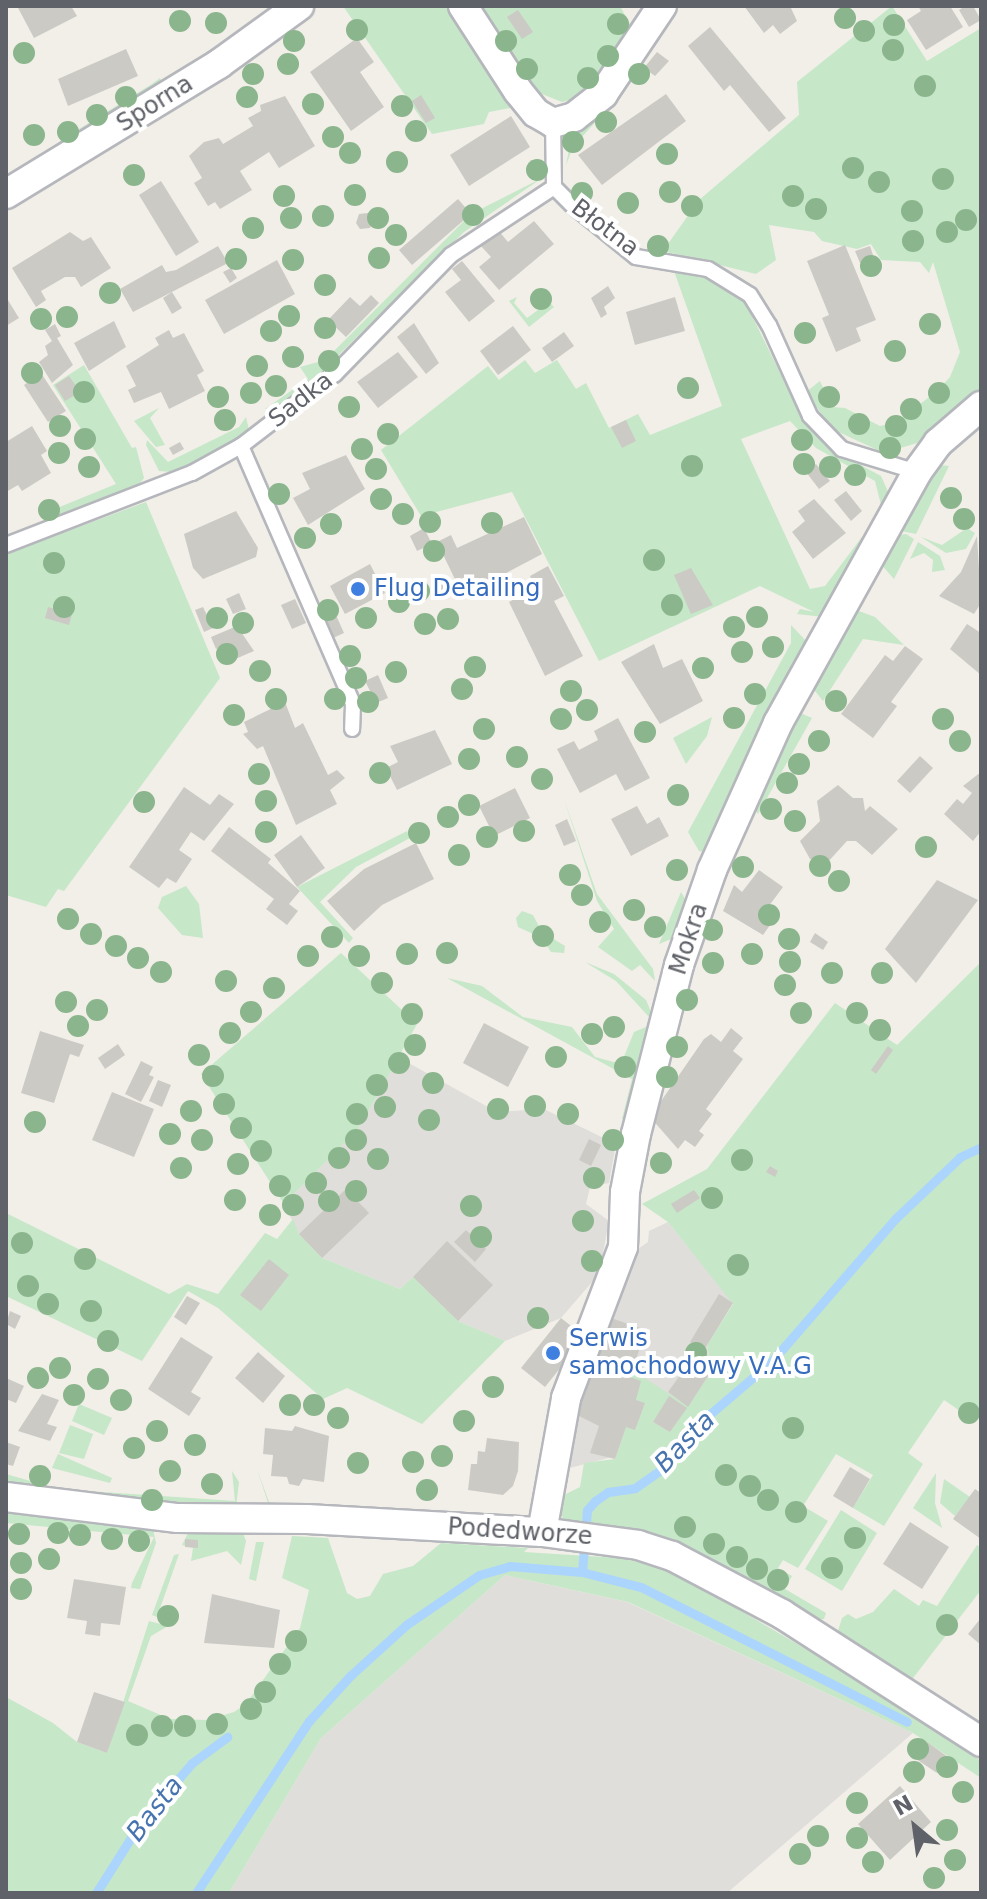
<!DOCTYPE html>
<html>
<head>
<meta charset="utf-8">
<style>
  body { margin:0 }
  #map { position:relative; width:987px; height:1899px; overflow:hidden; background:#f1efe8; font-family:"DejaVu Sans",sans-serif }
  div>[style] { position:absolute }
  .industrial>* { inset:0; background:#e0deda }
  .green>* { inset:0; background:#c6e7c8 }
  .stream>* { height:9px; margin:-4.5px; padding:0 4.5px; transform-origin:4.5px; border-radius:4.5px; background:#acd5fd }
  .building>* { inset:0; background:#cccac5 }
  .roads { filter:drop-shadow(2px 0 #b5b7bc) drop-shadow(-2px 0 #b5b7bc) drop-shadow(0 2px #b5b7bc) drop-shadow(0 -2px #b5b7bc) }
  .service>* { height:14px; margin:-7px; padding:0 7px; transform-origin:7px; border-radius:7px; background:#fff }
  .minor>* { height:28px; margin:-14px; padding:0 14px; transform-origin:14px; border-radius:14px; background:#fff }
  .trees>* { width:22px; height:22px; margin:-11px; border-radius:50%; background:#8bb58c }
  .dots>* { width:22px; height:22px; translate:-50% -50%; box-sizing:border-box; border:4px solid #fff; border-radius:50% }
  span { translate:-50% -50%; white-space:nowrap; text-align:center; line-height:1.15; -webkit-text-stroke:8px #fff; paint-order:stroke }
  .street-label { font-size:24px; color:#5f6268 }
  .shop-label { font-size:24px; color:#366cbe }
  .left { translate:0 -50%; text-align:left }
  .water-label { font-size:26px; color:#4774af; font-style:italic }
  .frame { position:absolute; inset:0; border:8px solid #5f6268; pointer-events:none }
  .north { position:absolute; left:875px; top:1787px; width:80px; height:80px; -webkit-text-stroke:6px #fff; paint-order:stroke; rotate:331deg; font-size:22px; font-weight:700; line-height:32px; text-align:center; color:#5f6268 }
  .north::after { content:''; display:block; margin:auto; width:28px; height:36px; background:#5f6268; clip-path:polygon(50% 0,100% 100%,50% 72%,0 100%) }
</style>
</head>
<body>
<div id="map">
  <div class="industrial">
    <div style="clip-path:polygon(398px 1057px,497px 1112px,544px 1109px,616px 1144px,609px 1183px,590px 1187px,586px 1204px,609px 1221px,599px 1274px,561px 1318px,505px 1341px,458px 1321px,413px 1277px,400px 1289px,322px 1258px,299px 1234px,284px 1204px,358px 1129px)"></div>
    <div style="clip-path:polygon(668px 1222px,733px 1303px,707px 1345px,712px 1370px,662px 1444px,562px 1470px,632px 1253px,648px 1242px,649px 1231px)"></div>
    <div style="clip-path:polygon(505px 1575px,627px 1602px,913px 1733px,727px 1893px,229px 1893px,321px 1738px)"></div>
  </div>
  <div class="green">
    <div style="clip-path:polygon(343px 6px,454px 6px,516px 102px,510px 108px,489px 112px,484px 124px,432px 134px)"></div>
    <div style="clip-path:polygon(470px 6px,620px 6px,635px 33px,583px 96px,562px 102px,532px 90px)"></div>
    <div style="clip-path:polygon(892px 6px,927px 61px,981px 28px,981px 390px,917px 443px,884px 453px,832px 429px,806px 392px,820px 381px,832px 407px,845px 408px,880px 426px,896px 422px,936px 392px,950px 377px,960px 352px,933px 262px,929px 273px,920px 262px,881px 260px,871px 244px,857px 249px,822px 241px,814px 232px,769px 225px,776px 260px,756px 274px,663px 251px,699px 200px,799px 115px,797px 82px)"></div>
    <div style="clip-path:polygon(160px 78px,162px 83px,66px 137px,152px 84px)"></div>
    <div style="clip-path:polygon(608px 108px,573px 147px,566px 165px,571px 139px)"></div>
    <div style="clip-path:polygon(542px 178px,464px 232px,304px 389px,278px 409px,265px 409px,308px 379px,300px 367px,325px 360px,471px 214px)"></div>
    <div style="clip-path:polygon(674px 271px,712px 278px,743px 298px,806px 425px,836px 452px,881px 476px,889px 494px,878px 524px,873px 521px,881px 505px,875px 481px,816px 448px,790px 421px,741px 439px,810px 589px,825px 586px,862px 537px,869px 542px,824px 617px,797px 614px,800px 609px,814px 612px,760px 586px,599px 661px,512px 492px,421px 516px,381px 450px,488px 366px,499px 380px,525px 360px,535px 373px,557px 360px,576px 389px,586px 383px,609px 428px,638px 414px,650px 435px,722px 406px)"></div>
    <div style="clip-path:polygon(517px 297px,514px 303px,527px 318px,549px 302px,554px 307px,529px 327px,509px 301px)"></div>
    <div style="clip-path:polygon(84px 365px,132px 448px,136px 447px,144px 478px,137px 487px,48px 521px,40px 515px,116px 484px,53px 385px)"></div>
    <div style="clip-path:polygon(159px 408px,150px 418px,165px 445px,156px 447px,134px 421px)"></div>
    <div style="clip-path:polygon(246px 417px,249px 430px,236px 442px,172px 472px,159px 471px,146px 445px,147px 440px,168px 462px,239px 427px)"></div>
    <div style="clip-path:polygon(939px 465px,949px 466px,916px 534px,896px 530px)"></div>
    <div style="clip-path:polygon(146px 502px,220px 678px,64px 891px,58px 889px,46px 907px,6px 895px,6px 554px)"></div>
    <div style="clip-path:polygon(967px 528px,975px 533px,966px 549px,946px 553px,921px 537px,942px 545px)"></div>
    <div style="clip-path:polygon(906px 534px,914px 539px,894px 579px,879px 562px,894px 536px)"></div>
    <div style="clip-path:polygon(918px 542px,940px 556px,945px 570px,932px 572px,933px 560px,924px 553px,910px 559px)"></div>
    <div style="clip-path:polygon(856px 610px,875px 617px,904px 645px,863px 639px,823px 701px,811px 686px)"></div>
    <div style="clip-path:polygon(791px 625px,807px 642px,705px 852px,699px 851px,688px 832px,791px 643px)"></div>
    <div style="clip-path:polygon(798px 712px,812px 718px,758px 814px,750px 803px)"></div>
    <div style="clip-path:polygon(712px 717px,707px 736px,686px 764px,673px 738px)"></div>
    <div style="clip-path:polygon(564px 799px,597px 894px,653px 969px,655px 981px,640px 965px,632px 971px,598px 947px,614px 929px,597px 901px)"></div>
    <div style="clip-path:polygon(407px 831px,410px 838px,356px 867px,320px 902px,353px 938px,349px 943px,297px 887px)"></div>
    <div style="clip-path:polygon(186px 886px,199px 904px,203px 938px,182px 935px,158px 908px,162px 897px)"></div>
    <div style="clip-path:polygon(681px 892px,690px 908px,676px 937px,659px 944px)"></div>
    <div style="clip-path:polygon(522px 911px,533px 915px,542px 932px,565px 946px,564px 953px,551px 952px,542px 938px,518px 927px,516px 918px)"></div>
    <div style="clip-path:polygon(341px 953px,417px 1024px,358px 1129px,284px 1204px,201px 1074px)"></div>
    <div style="clip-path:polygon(585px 962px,614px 974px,646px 1000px,654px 1019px,629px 1120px,622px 1119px,632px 1079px,447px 978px,482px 986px,523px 1017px,572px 1027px,595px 1057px,621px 1064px,634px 1032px,646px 1027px,649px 1017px,616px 981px)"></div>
    <div style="clip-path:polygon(evenodd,981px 962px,981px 1412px,975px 1421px,944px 1400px,908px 1453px,923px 1464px,884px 1526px,853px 1508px,873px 1475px,836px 1454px,803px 1506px,828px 1521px,798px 1568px,783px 1560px,778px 1568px,792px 1576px,785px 1589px,826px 1613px,824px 1619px,816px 1620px,712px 1560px,668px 1542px,632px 1529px,566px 1523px,561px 1515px,562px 1496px,580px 1487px,584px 1463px,615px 1459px,626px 1427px,635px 1430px,645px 1403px,636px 1400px,640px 1381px,630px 1377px,632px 1370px,688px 1406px,712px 1370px,707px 1345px,733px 1304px,668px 1222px,642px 1204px,707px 1169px,835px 1003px,897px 1045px,981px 962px,669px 1397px,686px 1408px,670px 1432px,653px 1422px,669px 1397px)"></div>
    <div style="clip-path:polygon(6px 1213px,169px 1294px,187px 1284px,218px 1294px,265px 1233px,277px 1239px,293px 1219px,299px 1234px,322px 1258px,400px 1289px,413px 1277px,458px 1321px,505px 1341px,422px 1424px,347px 1388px,323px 1399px,218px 1308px,188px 1291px,142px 1361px,6px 1296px)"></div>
    <div style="clip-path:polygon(79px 1404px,112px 1418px,104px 1435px,72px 1421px)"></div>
    <div style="clip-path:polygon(70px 1425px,93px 1434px,84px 1459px,59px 1453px)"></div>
    <div style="clip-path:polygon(58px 1454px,112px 1478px,110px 1483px,52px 1468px)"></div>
    <div style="clip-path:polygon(257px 1469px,269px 1502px,300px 1506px,269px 1506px)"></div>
    <div style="clip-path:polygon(232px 1471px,239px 1482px,236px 1507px,178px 1507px,6px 1484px,6px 1474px,58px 1489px,235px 1501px)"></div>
    <div style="clip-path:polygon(936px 1473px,935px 1503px,942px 1528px,913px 1508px)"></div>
    <div style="clip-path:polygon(944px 1479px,970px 1497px,955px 1516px,940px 1503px)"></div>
    <div style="clip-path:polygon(6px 1508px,153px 1529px,156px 1543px,140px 1589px,131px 1588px,132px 1583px,154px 1537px,6px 1523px)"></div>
    <div style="clip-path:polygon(841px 1510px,877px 1533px,842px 1591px,805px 1569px)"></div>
    <div style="clip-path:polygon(189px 1531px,243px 1533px,246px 1541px,241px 1565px,227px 1551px,191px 1561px,193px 1548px,182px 1545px)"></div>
    <div style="clip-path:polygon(292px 1536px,328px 1538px,347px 1593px,357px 1599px,370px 1596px,383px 1574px,413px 1566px,441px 1543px,528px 1548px,524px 1552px,619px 1558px,670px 1569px,872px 1688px,981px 1761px,981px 1778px,913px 1733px,628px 1602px,505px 1575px,321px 1738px,229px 1893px,6px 1893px,6px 1697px,53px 1723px,77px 1742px,107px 1753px,149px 1621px,168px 1626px,151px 1636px,128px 1701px,170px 1719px,207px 1720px,234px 1712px,246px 1704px,300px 1628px,309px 1590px,282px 1578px)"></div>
    <div style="clip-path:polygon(256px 1542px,264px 1542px,256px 1581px,249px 1579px)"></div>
    <div style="clip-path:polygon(977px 1545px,981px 1548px,981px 1590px,910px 1682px,837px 1634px,842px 1618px,848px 1614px,856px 1619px,873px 1612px,894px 1589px,919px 1606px,923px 1600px,937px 1606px)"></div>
    <div style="clip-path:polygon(179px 1554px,157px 1617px,152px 1615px,174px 1555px)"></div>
  </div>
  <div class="stream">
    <div style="left:582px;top:1572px;width:61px;rotate:14.3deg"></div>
    <div style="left:641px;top:1587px;width:298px;rotate:26.9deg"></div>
    <div style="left:96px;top:1893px;width:80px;rotate:-57.7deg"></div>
    <div style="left:139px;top:1825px;width:82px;rotate:-49.5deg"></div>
    <div style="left:192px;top:1763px;width:44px;rotate:-36.6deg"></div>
    <div style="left:196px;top:1893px;width:206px;rotate:-56.7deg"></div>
    <div style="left:309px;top:1721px;width:61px;rotate:-47.7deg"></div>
    <div style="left:350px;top:1676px;width:76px;rotate:-42.3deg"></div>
    <div style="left:406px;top:1625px;width:88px;rotate:-34.4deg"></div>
    <div style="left:479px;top:1575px;width:32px;rotate:-16deg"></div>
    <div style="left:510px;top:1566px;width:72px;rotate:4.8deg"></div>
    <div style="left:582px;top:1572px;width:62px;rotate:-85.4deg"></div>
    <div style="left:587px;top:1510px;width:12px;rotate:-48deg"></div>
    <div style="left:595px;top:1501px;width:16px;rotate:-35deg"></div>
    <div style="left:608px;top:1492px;width:27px;rotate:-8deg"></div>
    <div style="left:635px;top:1488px;width:42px;rotate:-35.2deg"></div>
    <div style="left:669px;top:1464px;width:47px;rotate:-54.6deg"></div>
    <div style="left:696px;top:1426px;width:100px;rotate:-40.5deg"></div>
    <div style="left:772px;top:1361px;width:188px;rotate:-49.1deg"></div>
    <div style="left:895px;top:1219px;width:90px;rotate:-43.6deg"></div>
    <div style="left:960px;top:1157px;width:23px;rotate:-25deg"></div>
  </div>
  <div class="building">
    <div style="clip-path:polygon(17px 6px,71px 6px,77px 16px,34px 38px)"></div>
    <div style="clip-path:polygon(744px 6px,790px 6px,797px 21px,780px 34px,773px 25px,764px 33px)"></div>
    <div style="clip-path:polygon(918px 6px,950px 6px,963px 27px,926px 50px,907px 20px,921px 11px)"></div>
    <div style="clip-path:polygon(965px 6px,973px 6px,981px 20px,969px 27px,959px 10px)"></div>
    <div style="clip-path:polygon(518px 10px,533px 32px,522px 39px,507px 17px)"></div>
    <div style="clip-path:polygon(710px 27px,786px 118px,769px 132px,730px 85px,724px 91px,688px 46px)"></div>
    <div style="clip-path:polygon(357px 38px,374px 62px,360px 72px,384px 107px,351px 131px,310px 72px)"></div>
    <div style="clip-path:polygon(126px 49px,138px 76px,68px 106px,58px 79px)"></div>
    <div style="clip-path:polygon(657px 52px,669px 61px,655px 76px,644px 68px)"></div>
    <div style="clip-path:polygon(666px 94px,686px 121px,602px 185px,578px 155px)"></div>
    <div style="clip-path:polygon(421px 95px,435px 118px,426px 123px,412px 101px)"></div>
    <div style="clip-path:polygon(285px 96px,315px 146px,279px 168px,269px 152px,240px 171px,252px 190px,220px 209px,215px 202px,208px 206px,194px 183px,202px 178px,189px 156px,204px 142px,219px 138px,223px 144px,253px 126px,248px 118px,261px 111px,260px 105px)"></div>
    <div style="clip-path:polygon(511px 116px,530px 147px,469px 186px,450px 155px)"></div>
    <div style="clip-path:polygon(161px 181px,199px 242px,176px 256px,139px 195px)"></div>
    <div style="clip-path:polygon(458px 199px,471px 214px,412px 265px,399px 250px)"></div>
    <div style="clip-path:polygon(368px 213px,373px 218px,370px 228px,360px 229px,356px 223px,359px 214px)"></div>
    <div style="clip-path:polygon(534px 221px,554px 244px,499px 290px,479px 267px,491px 257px,480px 245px,498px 230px,508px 242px)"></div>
    <div style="clip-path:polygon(70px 232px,83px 241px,91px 237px,111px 268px,81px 287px,75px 277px,65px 277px,41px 291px,46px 300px,36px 307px,12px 268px)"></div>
    <div style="clip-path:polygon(845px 245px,876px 320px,856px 328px,861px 341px,836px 352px,822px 318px,829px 315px,807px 261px)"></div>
    <div style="clip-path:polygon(218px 246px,228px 263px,133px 312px,120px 289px,162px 265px,166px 272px,176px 270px)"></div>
    <div style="clip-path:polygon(870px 246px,874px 258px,860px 263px,855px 251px)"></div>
    <div style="clip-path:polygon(277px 260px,295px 294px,224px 334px,205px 300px)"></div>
    <div style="clip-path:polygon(462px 261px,495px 301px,469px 322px,445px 292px,461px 280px,452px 269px)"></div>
    <div style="clip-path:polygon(231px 268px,237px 278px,230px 283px,223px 272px)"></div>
    <div style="clip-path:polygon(608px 286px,615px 298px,604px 307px,607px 314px,601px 318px,591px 298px)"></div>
    <div style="clip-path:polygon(172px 292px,182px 308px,172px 314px,163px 298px)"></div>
    <div style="clip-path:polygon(371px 295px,379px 303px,346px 337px,328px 320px,350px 297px,360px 306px)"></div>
    <div style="clip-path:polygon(6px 297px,19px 318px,6px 326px)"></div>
    <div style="clip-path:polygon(675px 297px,685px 331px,635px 345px,626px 312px)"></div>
    <div style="clip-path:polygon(114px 321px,126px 347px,89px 371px,74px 343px)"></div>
    <div style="clip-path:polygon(414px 323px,439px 363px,426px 374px,397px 337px)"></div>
    <div style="clip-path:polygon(55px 324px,61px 336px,57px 338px,73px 365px,52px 383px,39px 362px,48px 355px,45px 346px,52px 341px,45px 330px)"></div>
    <div style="clip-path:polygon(513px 326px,531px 350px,498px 375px,480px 351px)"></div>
    <div style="clip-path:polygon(169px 330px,173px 338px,184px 333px,204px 371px,197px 375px,205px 391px,169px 409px,161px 392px,134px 403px,128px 390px,136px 386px,126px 366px,159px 345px,155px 338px)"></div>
    <div style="clip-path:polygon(564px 332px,574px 346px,552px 362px,542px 348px)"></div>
    <div style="clip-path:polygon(398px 352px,418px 377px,378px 408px,357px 382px)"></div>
    <div style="clip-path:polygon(41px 373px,66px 411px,48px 422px,24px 385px)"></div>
    <div style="clip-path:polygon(69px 376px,80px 392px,65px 401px,55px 385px)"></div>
    <div style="clip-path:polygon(626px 420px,636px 441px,622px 448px,611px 427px)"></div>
    <div style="clip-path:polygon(32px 426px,47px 451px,41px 455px,51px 473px,22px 491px,18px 485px,6px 492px,6px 442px)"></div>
    <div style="clip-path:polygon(180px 442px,184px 449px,173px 455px,169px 448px)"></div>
    <div style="clip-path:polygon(346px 455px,365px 489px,308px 525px,293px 498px,310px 489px,302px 473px)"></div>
    <div style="clip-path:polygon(816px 464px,830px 481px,819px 489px,806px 472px)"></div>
    <div style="clip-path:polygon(846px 491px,862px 511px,851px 521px,834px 500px)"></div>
    <div style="clip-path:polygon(814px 499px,846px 533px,813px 559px,792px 532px,805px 521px,798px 511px)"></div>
    <div style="clip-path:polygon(236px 511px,258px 548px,256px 557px,203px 579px,193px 568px,184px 534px)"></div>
    <div style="clip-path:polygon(524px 517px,542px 554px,463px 596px,437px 542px,451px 535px,457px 548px)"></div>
    <div style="clip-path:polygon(424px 528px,432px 544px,417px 551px,410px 536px)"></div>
    <div style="clip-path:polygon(977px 536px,981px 603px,974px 614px,939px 596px,961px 572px)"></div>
    <div style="clip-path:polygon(370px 564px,385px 593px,345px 614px,330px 586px)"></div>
    <div style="clip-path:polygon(548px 566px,564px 596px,554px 601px,583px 656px,545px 676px,509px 602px,535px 588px,530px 576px)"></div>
    <div style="clip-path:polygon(691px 568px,713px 605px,691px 614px,674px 575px)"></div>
    <div style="clip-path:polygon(447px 582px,452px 593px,440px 599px,434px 588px)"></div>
    <div style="clip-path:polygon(239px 593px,246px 609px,233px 614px,226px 599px)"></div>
    <div style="clip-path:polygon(295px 599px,306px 623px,292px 629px,281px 605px)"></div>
    <div style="clip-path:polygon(48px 607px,72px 614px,69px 625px,45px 618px)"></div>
    <div style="clip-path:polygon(203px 607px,213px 628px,204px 632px,195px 610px)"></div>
    <div style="clip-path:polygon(335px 613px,344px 633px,333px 638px,324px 618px)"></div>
    <div style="clip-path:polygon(967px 624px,981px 633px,981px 675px,950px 649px)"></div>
    <div style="clip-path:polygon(237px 626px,254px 651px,233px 660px,226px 645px,216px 649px,211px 637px)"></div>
    <div style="clip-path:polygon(654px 644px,663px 668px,682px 659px,703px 701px,660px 724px,621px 662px)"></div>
    <div style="clip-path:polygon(905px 646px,923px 659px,891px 702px,897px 706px,873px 738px,841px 714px,885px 655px,893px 661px)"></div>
    <div style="clip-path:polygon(378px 675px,388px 698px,376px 703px,365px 681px)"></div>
    <div style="clip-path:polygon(285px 702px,295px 728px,303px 723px,328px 775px,337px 770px,345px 778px,330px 790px,337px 804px,296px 825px,263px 746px,257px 749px,243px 734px,248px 732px,244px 722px)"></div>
    <div style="clip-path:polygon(618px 718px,650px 778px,625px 791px,616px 774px,580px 793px,557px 749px,574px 741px,579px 750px,598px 740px,594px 731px)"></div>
    <div style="clip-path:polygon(435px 730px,452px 764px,397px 790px,386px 768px,398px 762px,390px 746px)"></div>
    <div style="clip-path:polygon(920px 756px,933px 768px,910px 793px,897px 781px)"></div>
    <div style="clip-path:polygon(981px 772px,981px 831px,973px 841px,944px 814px,957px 799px,963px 804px,972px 793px,963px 786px)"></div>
    <div style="clip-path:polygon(838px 785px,853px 798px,863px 798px,865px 811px,870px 806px,898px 829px,872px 855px,856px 841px,847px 841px,826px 864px,810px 859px,800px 841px,820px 821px,817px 801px)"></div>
    <div style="clip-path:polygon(184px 787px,210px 805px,219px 794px,234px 804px,204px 841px,191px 832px,179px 850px,192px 859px,176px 883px,167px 878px,159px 888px,129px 867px)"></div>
    <div style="clip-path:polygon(515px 788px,530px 818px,494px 836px,479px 806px)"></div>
    <div style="clip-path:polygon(637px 806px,647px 824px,659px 817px,669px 836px,631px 856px,611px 819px)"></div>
    <div style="clip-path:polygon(567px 819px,576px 841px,564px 846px,555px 825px)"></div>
    <div style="clip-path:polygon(229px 827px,271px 859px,268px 863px,300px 891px,289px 904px,298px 911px,287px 925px,266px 909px,274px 899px,211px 851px)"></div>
    <div style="clip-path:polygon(301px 835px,325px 868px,297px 887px,274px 855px)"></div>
    <div style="clip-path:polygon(416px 843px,434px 879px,382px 905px,354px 931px,327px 901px,364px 869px)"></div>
    <div style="clip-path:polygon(759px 870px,783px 887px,763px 914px,773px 921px,763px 935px,723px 911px,734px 885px,742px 892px)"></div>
    <div style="clip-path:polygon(937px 880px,978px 900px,916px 983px,885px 949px)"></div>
    <div style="clip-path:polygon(815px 933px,828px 942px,823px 950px,810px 942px)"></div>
    <div style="clip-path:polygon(484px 1023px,529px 1047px,508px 1087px,463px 1063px)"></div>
    <div style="clip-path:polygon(731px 1028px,743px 1038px,733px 1051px,743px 1059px,706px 1109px,712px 1114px,699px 1131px,704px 1135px,695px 1147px,685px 1140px,678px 1149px,650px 1117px,704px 1039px,711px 1034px,721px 1042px)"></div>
    <div style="clip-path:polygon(40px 1031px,84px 1045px,79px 1057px,70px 1054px,54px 1103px,21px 1093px)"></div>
    <div style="clip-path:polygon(118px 1044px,125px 1055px,105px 1069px,98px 1058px)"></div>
    <div style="clip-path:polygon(888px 1046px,893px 1050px,876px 1074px,871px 1070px)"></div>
    <div style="clip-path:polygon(141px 1061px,153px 1067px,149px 1075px,154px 1077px,141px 1102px,125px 1094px)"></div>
    <div style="clip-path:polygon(158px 1080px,171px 1085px,162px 1107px,149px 1101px)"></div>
    <div style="clip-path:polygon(112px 1092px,154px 1109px,134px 1157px,92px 1140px)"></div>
    <div style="clip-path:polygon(589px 1139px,601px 1145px,591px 1166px,579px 1160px)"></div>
    <div style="clip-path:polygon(770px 1166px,778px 1171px,775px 1177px,766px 1172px)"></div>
    <div style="clip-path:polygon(346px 1189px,369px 1213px,322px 1258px,299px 1234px)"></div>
    <div style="clip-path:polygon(694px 1190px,700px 1198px,677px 1213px,671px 1204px)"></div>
    <div style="clip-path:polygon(466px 1230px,486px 1249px,475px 1262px,454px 1242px)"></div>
    <div style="clip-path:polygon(447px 1241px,493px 1285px,458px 1321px,413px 1277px)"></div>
    <div style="clip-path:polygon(269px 1259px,289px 1275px,261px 1311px,240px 1295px)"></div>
    <div style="clip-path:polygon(719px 1294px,733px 1303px,704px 1350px,690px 1342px)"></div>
    <div style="clip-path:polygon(187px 1296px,200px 1303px,186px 1325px,174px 1317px)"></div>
    <div style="clip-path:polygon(10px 1311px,21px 1316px,15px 1329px,6px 1324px)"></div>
    <div style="clip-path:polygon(608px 1317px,646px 1330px,630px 1377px,641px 1381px,636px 1400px,645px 1403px,635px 1430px,626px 1427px,615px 1459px,590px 1453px,599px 1426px,573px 1413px)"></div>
    <div style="clip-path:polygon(561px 1318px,585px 1337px,545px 1387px,521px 1368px)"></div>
    <div style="clip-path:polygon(181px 1337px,213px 1357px,191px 1392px,201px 1398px,189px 1416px,148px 1389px)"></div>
    <div style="clip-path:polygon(258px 1352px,285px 1376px,263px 1403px,235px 1378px)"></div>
    <div style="clip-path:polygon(693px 1357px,712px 1370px,688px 1407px,668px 1392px)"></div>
    <div style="clip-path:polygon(6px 1378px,24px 1386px,16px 1403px,6px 1399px)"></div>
    <div style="clip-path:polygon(42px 1394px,59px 1400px,47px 1424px,57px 1427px,50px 1441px,18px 1431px)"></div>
    <div style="clip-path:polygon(669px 1396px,687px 1408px,670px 1432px,653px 1422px)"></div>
    <div style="clip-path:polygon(295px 1426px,329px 1436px,324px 1482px,303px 1479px,299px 1486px,289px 1484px,287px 1477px,271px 1476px,273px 1455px,263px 1454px,265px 1428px,292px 1431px)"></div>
    <div style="clip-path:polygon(487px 1438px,519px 1442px,518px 1471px,513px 1486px,503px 1495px,468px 1490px,471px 1464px,477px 1464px,478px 1451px,485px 1452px)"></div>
    <div style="clip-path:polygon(6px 1442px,20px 1447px,13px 1466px,6px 1464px)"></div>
    <div style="clip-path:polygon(850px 1467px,870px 1479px,853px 1508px,833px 1496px)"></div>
    <div style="clip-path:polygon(975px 1489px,981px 1493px,981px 1539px,953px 1519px)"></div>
    <div style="clip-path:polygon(910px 1522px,949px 1547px,922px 1589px,883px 1564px)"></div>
    <div style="clip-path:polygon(185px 1539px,198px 1540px,198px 1548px,185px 1547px)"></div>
    <div style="clip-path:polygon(74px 1579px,126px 1587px,120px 1625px,101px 1623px,100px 1636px,85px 1634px,87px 1621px,67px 1618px)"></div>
    <div style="clip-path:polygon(212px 1594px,280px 1610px,274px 1648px,204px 1643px)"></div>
    <div style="clip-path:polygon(981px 1618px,981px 1645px,968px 1634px)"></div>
    <div style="clip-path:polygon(94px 1692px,125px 1702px,107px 1753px,77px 1742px)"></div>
    <div style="clip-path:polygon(927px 1742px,948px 1757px,937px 1773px,916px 1759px)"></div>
    <div style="clip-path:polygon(900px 1786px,931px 1822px,890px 1860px,858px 1824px)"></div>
  </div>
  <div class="roads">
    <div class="service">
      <div style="left:553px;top:123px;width:64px;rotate:89.1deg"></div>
      <div style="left:554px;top:187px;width:24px;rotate:45deg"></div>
      <div style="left:571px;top:204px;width:84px;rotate:39.2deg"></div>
      <div style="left:636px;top:257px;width:73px;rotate:9.5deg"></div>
      <div style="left:708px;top:269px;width:49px;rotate:31.8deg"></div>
      <div style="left:750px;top:295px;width:36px;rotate:58deg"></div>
      <div style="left:769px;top:325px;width:100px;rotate:65.7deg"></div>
      <div style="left:810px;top:416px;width:46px;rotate:45.9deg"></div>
      <div style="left:842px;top:449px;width:78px;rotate:17deg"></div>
      <div style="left:241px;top:446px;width:281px;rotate:66.5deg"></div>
      <div style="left:353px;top:704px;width:25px;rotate:92deg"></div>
      <div style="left:6px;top:545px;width:199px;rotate:-21.2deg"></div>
      <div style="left:192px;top:473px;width:56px;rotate:-28.9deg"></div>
      <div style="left:241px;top:446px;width:118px;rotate:-37.5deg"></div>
      <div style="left:335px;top:374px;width:166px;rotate:-45.7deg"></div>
      <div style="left:451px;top:255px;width:123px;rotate:-33.4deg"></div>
    </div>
    <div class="minor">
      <div style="left:463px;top:6px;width:101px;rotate:57.1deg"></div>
      <div style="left:518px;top:91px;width:28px;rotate:51deg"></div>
      <div style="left:536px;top:113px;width:20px;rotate:30deg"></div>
      <div style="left:553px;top:123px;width:22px;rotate:-16deg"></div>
      <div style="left:574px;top:117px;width:37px;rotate:-38deg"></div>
      <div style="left:603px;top:94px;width:106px;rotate:-56.2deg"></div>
      <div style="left:6px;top:194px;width:250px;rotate:-31.4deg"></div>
      <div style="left:219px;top:64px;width:99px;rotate:-35.9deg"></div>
      <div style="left:6px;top:1497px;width:173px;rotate:7deg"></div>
      <div style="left:178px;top:1518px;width:129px;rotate:0.4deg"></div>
      <div style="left:307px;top:1519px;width:235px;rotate:3.2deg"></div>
      <div style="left:542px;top:1532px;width:97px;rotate:7.7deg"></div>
      <div style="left:638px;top:1545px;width:36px;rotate:18deg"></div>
      <div style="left:672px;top:1556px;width:124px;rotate:27.8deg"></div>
      <div style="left:782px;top:1614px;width:237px;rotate:32.7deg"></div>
      <div style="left:542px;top:1532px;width:136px;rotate:-79.8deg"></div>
      <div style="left:566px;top:1398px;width:161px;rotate:-69.3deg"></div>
      <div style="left:623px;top:1247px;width:55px;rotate:-87.9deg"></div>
      <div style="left:625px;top:1192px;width:59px;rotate:-79.3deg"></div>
      <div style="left:636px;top:1134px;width:174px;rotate:-75.7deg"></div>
      <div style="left:679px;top:965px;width:101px;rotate:-70.8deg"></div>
      <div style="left:712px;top:870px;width:161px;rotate:-65.8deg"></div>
      <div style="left:778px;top:723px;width:287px;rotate:-61deg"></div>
      <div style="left:917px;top:472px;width:36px;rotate:-54deg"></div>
      <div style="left:938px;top:443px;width:57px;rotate:-40.7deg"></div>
    </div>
  </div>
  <div class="trees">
    <div style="left:845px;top:18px"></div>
    <div style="left:180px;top:21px"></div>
    <div style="left:216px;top:23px"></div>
    <div style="left:618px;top:24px"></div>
    <div style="left:894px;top:25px"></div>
    <div style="left:357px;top:30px"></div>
    <div style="left:864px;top:31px"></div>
    <div style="left:294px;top:41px"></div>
    <div style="left:506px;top:41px"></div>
    <div style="left:893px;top:50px"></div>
    <div style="left:24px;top:53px"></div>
    <div style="left:608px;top:56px"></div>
    <div style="left:288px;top:64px"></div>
    <div style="left:527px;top:69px"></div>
    <div style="left:253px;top:74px"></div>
    <div style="left:639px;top:74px"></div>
    <div style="left:588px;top:78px"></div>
    <div style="left:925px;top:86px"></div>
    <div style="left:126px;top:97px"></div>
    <div style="left:247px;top:97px"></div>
    <div style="left:313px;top:104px"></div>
    <div style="left:402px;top:106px"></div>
    <div style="left:97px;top:115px"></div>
    <div style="left:606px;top:122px"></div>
    <div style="left:416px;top:131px"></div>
    <div style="left:68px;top:132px"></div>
    <div style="left:34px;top:135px"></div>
    <div style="left:333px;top:137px"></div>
    <div style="left:573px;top:142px"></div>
    <div style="left:350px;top:153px"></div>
    <div style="left:667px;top:154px"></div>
    <div style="left:397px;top:162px"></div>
    <div style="left:853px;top:168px"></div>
    <div style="left:537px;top:170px"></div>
    <div style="left:134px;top:175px"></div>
    <div style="left:943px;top:179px"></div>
    <div style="left:879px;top:182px"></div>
    <div style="left:670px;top:192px"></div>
    <div style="left:582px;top:193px"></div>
    <div style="left:355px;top:195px"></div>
    <div style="left:284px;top:196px"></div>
    <div style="left:793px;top:196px"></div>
    <div style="left:628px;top:203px"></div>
    <div style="left:692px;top:206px"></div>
    <div style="left:816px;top:209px"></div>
    <div style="left:912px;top:211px"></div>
    <div style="left:473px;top:215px"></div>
    <div style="left:323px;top:216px"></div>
    <div style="left:291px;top:218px"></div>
    <div style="left:378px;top:218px"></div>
    <div style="left:966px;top:220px"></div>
    <div style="left:253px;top:228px"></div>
    <div style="left:947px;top:232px"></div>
    <div style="left:396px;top:235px"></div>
    <div style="left:913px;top:241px"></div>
    <div style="left:658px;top:246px"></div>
    <div style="left:379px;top:258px"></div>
    <div style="left:236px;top:259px"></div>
    <div style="left:293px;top:260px"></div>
    <div style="left:871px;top:266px"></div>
    <div style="left:325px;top:285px"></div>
    <div style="left:110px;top:293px"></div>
    <div style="left:541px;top:299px"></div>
    <div style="left:289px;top:316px"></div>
    <div style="left:67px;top:317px"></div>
    <div style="left:41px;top:319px"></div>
    <div style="left:930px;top:324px"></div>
    <div style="left:325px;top:328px"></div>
    <div style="left:271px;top:331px"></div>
    <div style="left:805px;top:333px"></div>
    <div style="left:895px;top:351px"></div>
    <div style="left:293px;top:357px"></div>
    <div style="left:329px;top:361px"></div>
    <div style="left:257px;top:366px"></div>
    <div style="left:32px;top:373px"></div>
    <div style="left:276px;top:386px"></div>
    <div style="left:688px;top:388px"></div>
    <div style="left:84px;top:392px"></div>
    <div style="left:251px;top:393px"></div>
    <div style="left:939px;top:393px"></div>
    <div style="left:218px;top:397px"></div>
    <div style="left:829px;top:397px"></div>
    <div style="left:349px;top:407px"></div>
    <div style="left:911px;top:409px"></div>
    <div style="left:225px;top:420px"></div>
    <div style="left:859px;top:424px"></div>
    <div style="left:60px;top:426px"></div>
    <div style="left:896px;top:426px"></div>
    <div style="left:388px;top:434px"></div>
    <div style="left:85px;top:439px"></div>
    <div style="left:802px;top:440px"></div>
    <div style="left:890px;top:448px"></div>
    <div style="left:362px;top:449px"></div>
    <div style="left:59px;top:453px"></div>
    <div style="left:804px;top:464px"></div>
    <div style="left:692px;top:466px"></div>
    <div style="left:89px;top:467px"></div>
    <div style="left:830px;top:467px"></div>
    <div style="left:376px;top:469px"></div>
    <div style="left:855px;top:475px"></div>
    <div style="left:279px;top:494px"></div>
    <div style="left:951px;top:498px"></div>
    <div style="left:381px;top:499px"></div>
    <div style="left:49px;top:510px"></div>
    <div style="left:403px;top:514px"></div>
    <div style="left:964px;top:519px"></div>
    <div style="left:430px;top:522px"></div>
    <div style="left:492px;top:523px"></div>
    <div style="left:331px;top:524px"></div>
    <div style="left:305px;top:538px"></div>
    <div style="left:434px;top:551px"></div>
    <div style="left:654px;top:560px"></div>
    <div style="left:54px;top:563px"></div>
    <div style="left:419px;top:591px"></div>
    <div style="left:399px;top:602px"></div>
    <div style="left:672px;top:605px"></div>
    <div style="left:64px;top:607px"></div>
    <div style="left:328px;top:610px"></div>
    <div style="left:757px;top:617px"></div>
    <div style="left:217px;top:618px"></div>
    <div style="left:366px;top:618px"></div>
    <div style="left:448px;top:619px"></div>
    <div style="left:243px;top:623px"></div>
    <div style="left:425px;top:624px"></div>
    <div style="left:734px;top:627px"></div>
    <div style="left:773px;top:647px"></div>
    <div style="left:742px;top:652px"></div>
    <div style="left:227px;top:654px"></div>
    <div style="left:350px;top:656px"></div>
    <div style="left:475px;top:667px"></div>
    <div style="left:703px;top:668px"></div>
    <div style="left:260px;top:671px"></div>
    <div style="left:396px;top:672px"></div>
    <div style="left:356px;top:678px"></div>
    <div style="left:462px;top:689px"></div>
    <div style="left:571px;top:691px"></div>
    <div style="left:755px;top:694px"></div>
    <div style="left:276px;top:699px"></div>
    <div style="left:335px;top:699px"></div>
    <div style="left:836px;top:701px"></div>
    <div style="left:368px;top:702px"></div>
    <div style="left:587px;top:710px"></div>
    <div style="left:234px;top:715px"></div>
    <div style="left:734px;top:718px"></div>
    <div style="left:561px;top:719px"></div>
    <div style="left:943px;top:719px"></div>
    <div style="left:484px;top:729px"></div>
    <div style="left:645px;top:732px"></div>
    <div style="left:819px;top:741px"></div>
    <div style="left:960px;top:741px"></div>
    <div style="left:517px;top:757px"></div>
    <div style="left:469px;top:759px"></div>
    <div style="left:799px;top:764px"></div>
    <div style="left:380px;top:773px"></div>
    <div style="left:259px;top:774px"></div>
    <div style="left:542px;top:779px"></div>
    <div style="left:787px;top:783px"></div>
    <div style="left:678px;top:795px"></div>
    <div style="left:266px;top:801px"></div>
    <div style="left:144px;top:802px"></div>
    <div style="left:469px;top:805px"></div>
    <div style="left:771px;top:809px"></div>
    <div style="left:448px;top:817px"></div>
    <div style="left:795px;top:821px"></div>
    <div style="left:524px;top:831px"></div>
    <div style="left:266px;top:832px"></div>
    <div style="left:419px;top:833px"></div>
    <div style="left:487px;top:837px"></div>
    <div style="left:926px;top:847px"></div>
    <div style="left:459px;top:855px"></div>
    <div style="left:820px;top:866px"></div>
    <div style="left:743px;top:867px"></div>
    <div style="left:677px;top:870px"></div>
    <div style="left:570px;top:875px"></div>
    <div style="left:839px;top:881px"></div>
    <div style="left:582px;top:895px"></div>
    <div style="left:634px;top:910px"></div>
    <div style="left:769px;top:915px"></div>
    <div style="left:68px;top:919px"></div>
    <div style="left:600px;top:922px"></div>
    <div style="left:655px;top:927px"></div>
    <div style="left:712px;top:930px"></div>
    <div style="left:91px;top:934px"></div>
    <div style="left:543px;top:936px"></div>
    <div style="left:332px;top:937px"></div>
    <div style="left:789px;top:939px"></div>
    <div style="left:116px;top:946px"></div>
    <div style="left:447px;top:953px"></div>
    <div style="left:407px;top:954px"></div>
    <div style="left:752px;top:954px"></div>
    <div style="left:308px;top:956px"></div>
    <div style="left:359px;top:956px"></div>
    <div style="left:138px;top:958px"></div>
    <div style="left:790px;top:962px"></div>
    <div style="left:713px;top:963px"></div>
    <div style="left:161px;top:972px"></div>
    <div style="left:832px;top:973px"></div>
    <div style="left:882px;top:973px"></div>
    <div style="left:226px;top:981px"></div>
    <div style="left:382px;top:983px"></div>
    <div style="left:785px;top:985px"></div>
    <div style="left:274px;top:988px"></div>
    <div style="left:687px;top:1000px"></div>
    <div style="left:66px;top:1002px"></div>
    <div style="left:97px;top:1010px"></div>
    <div style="left:251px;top:1012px"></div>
    <div style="left:801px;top:1013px"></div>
    <div style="left:857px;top:1013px"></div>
    <div style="left:412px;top:1014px"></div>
    <div style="left:78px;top:1026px"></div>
    <div style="left:614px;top:1027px"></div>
    <div style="left:880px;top:1030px"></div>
    <div style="left:230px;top:1033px"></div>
    <div style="left:592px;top:1034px"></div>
    <div style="left:415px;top:1045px"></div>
    <div style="left:677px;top:1047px"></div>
    <div style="left:199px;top:1055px"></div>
    <div style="left:556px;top:1057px"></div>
    <div style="left:399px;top:1063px"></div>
    <div style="left:625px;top:1067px"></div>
    <div style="left:213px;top:1076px"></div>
    <div style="left:667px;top:1077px"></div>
    <div style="left:433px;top:1083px"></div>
    <div style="left:377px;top:1085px"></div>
    <div style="left:224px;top:1104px"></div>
    <div style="left:535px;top:1106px"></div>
    <div style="left:385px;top:1107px"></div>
    <div style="left:498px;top:1109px"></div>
    <div style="left:191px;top:1111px"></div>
    <div style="left:357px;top:1114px"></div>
    <div style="left:568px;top:1114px"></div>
    <div style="left:429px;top:1120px"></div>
    <div style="left:35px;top:1122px"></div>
    <div style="left:241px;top:1128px"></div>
    <div style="left:170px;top:1134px"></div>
    <div style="left:202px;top:1140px"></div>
    <div style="left:356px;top:1140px"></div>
    <div style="left:613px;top:1140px"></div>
    <div style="left:261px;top:1151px"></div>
    <div style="left:339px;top:1158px"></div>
    <div style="left:378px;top:1159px"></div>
    <div style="left:742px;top:1160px"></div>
    <div style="left:661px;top:1163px"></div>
    <div style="left:238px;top:1164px"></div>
    <div style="left:181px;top:1168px"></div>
    <div style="left:594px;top:1178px"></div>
    <div style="left:316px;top:1183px"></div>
    <div style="left:280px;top:1186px"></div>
    <div style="left:356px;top:1191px"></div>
    <div style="left:712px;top:1198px"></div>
    <div style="left:235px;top:1200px"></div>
    <div style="left:329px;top:1201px"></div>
    <div style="left:293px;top:1205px"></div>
    <div style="left:471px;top:1206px"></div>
    <div style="left:270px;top:1215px"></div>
    <div style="left:583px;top:1221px"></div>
    <div style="left:481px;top:1237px"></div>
    <div style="left:22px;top:1243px"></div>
    <div style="left:85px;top:1259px"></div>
    <div style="left:592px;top:1261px"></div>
    <div style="left:738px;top:1265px"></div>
    <div style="left:28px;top:1286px"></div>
    <div style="left:48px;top:1304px"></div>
    <div style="left:91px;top:1311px"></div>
    <div style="left:538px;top:1318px"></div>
    <div style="left:108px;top:1341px"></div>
    <div style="left:696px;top:1353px"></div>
    <div style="left:60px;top:1368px"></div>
    <div style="left:38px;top:1378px"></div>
    <div style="left:98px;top:1379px"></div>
    <div style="left:493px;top:1387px"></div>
    <div style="left:74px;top:1395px"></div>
    <div style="left:121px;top:1400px"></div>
    <div style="left:290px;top:1405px"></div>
    <div style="left:314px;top:1405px"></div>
    <div style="left:969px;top:1413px"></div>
    <div style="left:338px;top:1418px"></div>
    <div style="left:464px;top:1421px"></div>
    <div style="left:793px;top:1428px"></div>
    <div style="left:157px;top:1431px"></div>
    <div style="left:195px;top:1445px"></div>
    <div style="left:134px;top:1448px"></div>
    <div style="left:442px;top:1456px"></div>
    <div style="left:413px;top:1462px"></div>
    <div style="left:358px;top:1463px"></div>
    <div style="left:170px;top:1471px"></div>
    <div style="left:726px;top:1475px"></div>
    <div style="left:40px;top:1476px"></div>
    <div style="left:212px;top:1484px"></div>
    <div style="left:750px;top:1486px"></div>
    <div style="left:427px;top:1490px"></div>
    <div style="left:152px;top:1500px"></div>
    <div style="left:768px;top:1500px"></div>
    <div style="left:796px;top:1512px"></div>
    <div style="left:685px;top:1527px"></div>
    <div style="left:58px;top:1533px"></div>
    <div style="left:19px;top:1534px"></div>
    <div style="left:80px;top:1535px"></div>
    <div style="left:855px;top:1538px"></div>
    <div style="left:112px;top:1539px"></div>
    <div style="left:139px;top:1541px"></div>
    <div style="left:714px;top:1544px"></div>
    <div style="left:737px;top:1557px"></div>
    <div style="left:49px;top:1559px"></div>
    <div style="left:21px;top:1563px"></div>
    <div style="left:832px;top:1568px"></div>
    <div style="left:757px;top:1569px"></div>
    <div style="left:778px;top:1580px"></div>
    <div style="left:21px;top:1589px"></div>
    <div style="left:168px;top:1616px"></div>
    <div style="left:947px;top:1625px"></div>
    <div style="left:296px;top:1641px"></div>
    <div style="left:280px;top:1664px"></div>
    <div style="left:265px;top:1692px"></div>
    <div style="left:251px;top:1709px"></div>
    <div style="left:217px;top:1724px"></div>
    <div style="left:162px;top:1726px"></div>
    <div style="left:185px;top:1726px"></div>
    <div style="left:137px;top:1735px"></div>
    <div style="left:918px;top:1749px"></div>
    <div style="left:947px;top:1767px"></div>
    <div style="left:914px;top:1772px"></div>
    <div style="left:963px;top:1792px"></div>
    <div style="left:857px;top:1803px"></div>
    <div style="left:947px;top:1830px"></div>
    <div style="left:818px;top:1836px"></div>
    <div style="left:857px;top:1838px"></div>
    <div style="left:800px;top:1854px"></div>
    <div style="left:955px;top:1860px"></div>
    <div style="left:873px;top:1862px"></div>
    <div style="left:934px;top:1878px"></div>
  </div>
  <div class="dots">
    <div style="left:358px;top:589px;background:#3f7fe0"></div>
    <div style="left:553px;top:1353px;background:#3f7fe0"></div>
  </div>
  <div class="street-label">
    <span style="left:155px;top:104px;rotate:-32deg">Sporna</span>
    <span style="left:605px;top:228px;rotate:37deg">Błotna</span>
    <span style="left:301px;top:400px;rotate:-38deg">Sadka</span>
    <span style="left:689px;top:939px;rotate:-72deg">Mokra</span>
    <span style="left:520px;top:1532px;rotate:4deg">Podedworze</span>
  </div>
  <div class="shop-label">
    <span class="left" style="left:374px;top:589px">Flug Detailing</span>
    <span class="left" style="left:569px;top:1353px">Serwis<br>samochodowy V.A.G</span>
  </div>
  <div class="water-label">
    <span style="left:685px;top:1442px;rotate:-46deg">Basta</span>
    <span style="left:155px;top:1809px;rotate:-52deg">Basta</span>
  </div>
  <div class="frame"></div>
  <div class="north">N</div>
</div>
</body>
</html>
